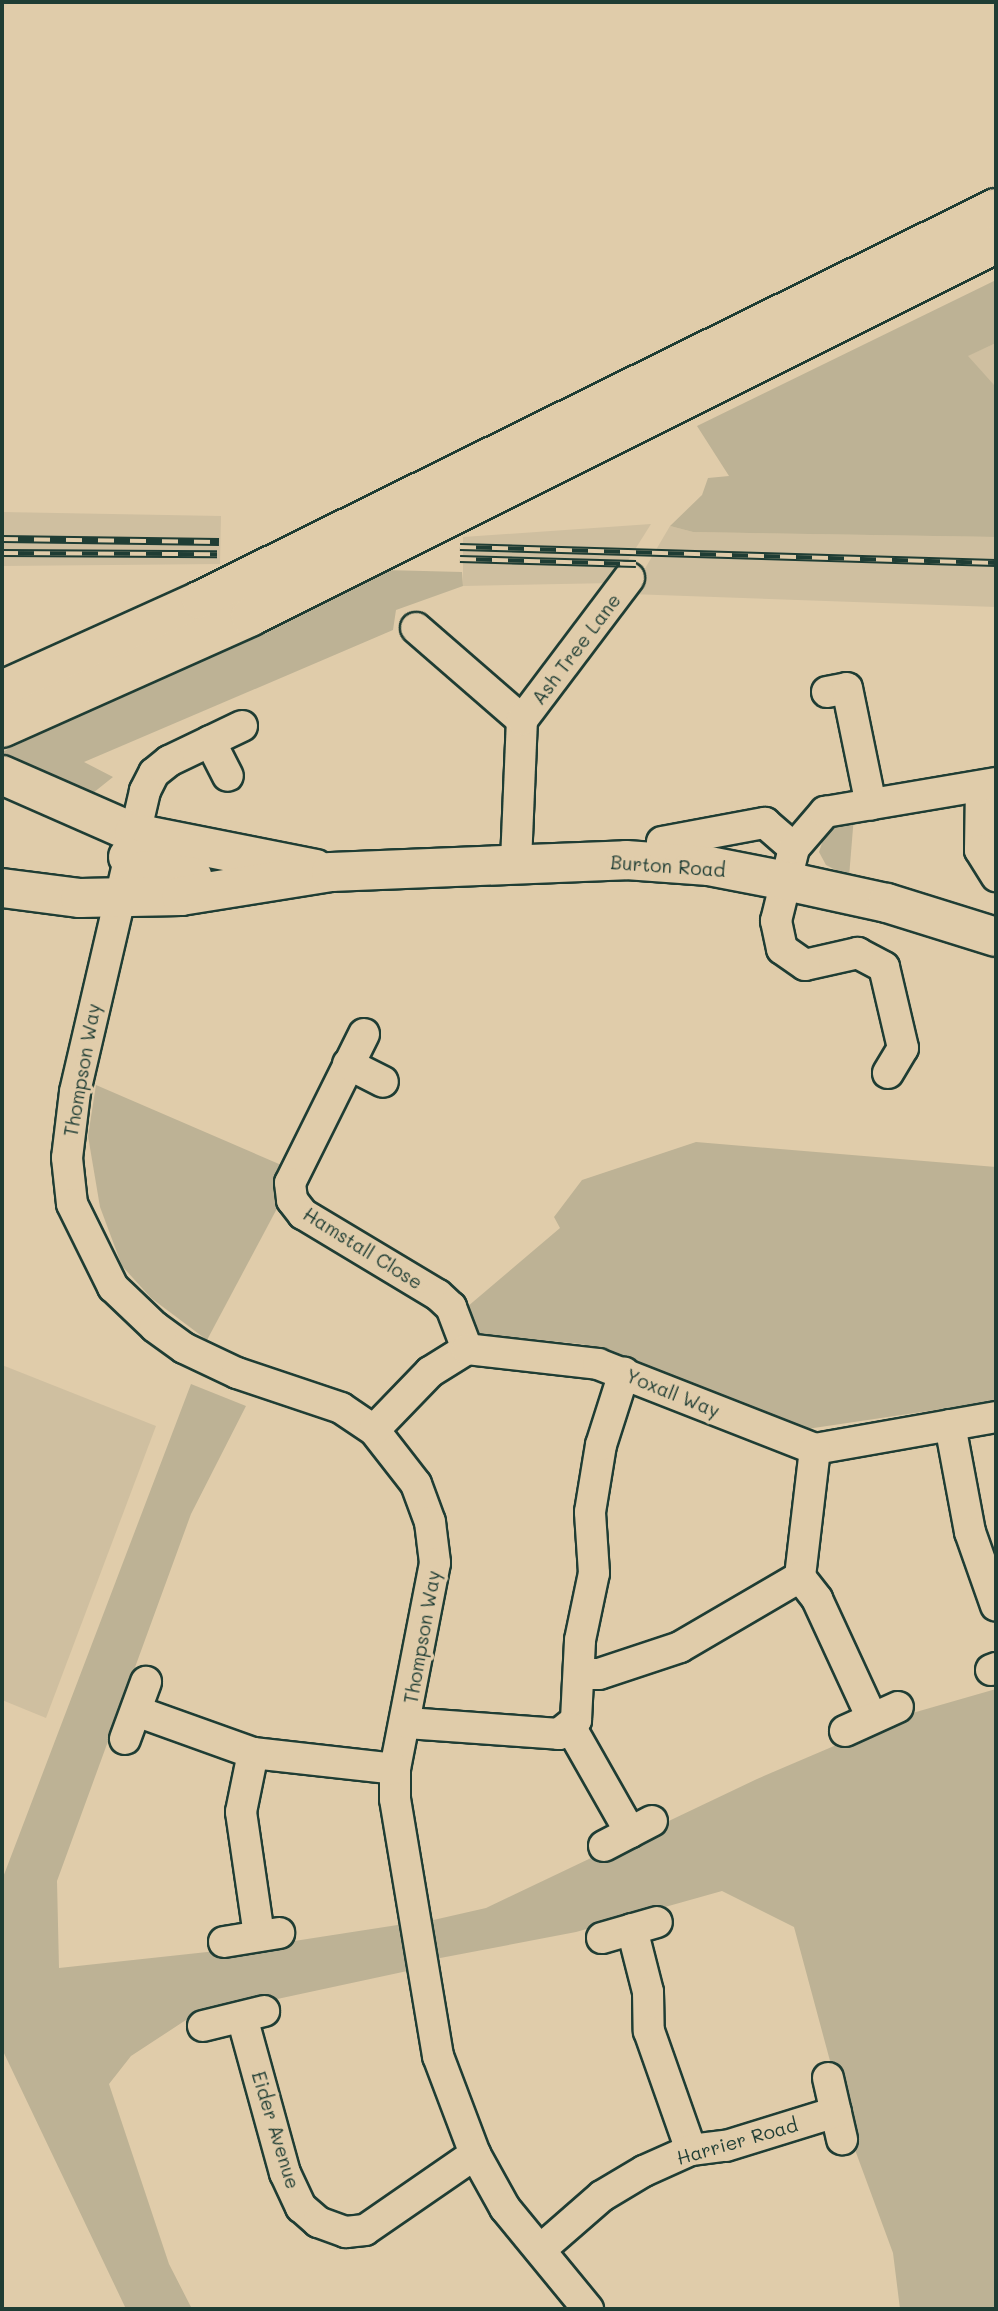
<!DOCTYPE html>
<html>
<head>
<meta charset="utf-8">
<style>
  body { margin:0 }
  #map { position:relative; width:998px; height:2311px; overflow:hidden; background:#e0ccaa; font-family:Mali,sans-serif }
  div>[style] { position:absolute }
  .built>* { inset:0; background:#cfbfa0 }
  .green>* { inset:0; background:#bdb295 }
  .roads { filter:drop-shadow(2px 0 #1f3d34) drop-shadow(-2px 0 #1f3d34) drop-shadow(0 2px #1f3d34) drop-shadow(0 -2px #1f3d34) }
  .minor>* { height:30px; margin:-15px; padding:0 15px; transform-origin:15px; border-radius:15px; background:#e0ccaa }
  .highway>* { height:38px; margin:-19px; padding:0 19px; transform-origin:19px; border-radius:19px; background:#e0ccaa }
  .rail>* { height:8px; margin-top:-4px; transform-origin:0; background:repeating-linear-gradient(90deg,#e0ccaa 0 16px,#1f3d34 0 32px); box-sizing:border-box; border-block:2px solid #1f3d34 }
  span { translate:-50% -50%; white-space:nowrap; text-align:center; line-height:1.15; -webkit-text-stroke:7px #e0ccaa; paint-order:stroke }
  .street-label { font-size:19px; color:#1f3d34 }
  .frame { position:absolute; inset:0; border:4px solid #1f3d34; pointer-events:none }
</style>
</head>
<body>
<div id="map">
  <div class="built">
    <div style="clip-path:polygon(996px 343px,996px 387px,967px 356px)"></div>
    <div style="clip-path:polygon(2px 512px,221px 516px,220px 564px,2px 566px)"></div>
    <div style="clip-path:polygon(651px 524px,614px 583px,463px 586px,463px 537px)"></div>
    <div style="clip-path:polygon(670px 526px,693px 532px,996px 537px,996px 607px,630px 594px)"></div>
    <div style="clip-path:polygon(2px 1365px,156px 1426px,46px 1718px,2px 1700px)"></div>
  </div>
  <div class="green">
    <div style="clip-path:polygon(996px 280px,996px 343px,968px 356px,996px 387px,996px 537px,693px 532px,670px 526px,702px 495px,708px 478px,729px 476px,697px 426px)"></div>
    <div style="clip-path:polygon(385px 570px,462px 572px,463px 586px,396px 610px,393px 630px,84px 762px,113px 777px,83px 801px,2px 752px)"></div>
    <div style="clip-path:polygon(854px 816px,849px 877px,826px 865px,819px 852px,828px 825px)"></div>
    <div style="clip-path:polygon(96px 1085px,286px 1167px,281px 1201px,207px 1340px,151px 1298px,122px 1266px,100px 1207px,88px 1136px)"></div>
    <div style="clip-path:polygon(696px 1142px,996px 1167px,996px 1401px,800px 1430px,636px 1361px,582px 1344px,478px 1334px,467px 1307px,560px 1228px,554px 1217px,582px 1180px)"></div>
    <div style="clip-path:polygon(191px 1384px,246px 1406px,191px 1514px,57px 1881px,59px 1968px,262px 1946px,404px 1924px,412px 1970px,189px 2018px,131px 2056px,109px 2084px,169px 2264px,192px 2309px,126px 2309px,2px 2049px,2px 1880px)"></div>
    <div style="clip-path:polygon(996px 1689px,996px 2309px,900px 2309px,893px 2253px,851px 2139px,794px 1927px,722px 1891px,576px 1932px,435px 1959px,429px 1921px,486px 1908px,757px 1779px,909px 1714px)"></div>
  </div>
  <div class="roads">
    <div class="minor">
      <div style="left:416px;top:628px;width:140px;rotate:41deg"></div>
      <div style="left:827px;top:692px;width:20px;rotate:-11deg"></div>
      <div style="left:847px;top:688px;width:119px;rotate:78.4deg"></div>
      <div style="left:242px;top:726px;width:81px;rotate:154.4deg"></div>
      <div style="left:169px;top:761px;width:19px;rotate:141deg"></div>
      <div style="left:154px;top:773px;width:20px;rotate:117deg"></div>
      <div style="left:145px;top:791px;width:309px;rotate:103.1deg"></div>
      <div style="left:75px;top:1092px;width:66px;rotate:96.9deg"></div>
      <div style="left:67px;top:1158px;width:46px;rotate:83.8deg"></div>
      <div style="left:72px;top:1204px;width:93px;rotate:63.7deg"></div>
      <div style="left:113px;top:1287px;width:58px;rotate:43.6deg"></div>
      <div style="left:155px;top:1327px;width:36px;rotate:36deg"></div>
      <div style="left:184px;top:1348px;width:59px;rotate:25.3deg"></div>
      <div style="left:237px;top:1373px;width:110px;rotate:18.6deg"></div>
      <div style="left:341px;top:1408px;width:40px;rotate:34deg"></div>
      <div style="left:374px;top:1430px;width:68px;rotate:52.1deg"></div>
      <div style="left:416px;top:1484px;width:40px;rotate:69.8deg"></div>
      <div style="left:430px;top:1522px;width:41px;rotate:83deg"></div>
      <div style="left:435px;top:1563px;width:210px;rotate:101deg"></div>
      <div style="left:395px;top:1769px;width:30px;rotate:90deg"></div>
      <div style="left:395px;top:1799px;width:261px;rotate:80.5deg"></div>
      <div style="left:438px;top:2056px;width:105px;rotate:69.3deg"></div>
      <div style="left:475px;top:2154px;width:62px;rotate:60.9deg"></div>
      <div style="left:505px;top:2208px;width:131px;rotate:50.6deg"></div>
      <div style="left:210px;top:741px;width:39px;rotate:63deg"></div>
      <div style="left:981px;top:786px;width:64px;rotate:90.9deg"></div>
      <div style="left:980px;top:850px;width:31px;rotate:58deg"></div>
      <div style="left:662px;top:842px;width:105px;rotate:-10.5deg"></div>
      <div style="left:765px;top:823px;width:38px;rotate:41deg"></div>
      <div style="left:516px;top:862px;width:142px;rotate:-87.6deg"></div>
      <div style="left:522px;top:720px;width:178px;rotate:-53deg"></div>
      <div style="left:364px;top:1034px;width:166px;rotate:116.4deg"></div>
      <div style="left:290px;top:1183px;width:17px;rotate:83deg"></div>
      <div style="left:292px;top:1200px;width:18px;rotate:52deg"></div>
      <div style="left:303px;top:1214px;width:157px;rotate:31deg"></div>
      <div style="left:438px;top:1295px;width:18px;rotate:43deg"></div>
      <div style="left:451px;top:1307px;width:45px;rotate:69.1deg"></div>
      <div style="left:348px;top:1064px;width:39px;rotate:27deg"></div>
      <div style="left:888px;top:1073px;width:29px;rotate:-59deg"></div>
      <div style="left:903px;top:1048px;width:83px;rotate:-103.2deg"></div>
      <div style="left:884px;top:967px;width:30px;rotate:-152deg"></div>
      <div style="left:858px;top:953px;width:54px;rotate:167.2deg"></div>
      <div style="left:805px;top:965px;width:28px;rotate:-145deg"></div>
      <div style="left:782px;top:949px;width:29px;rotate:-102deg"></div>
      <div style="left:776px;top:921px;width:75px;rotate:-76.1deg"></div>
      <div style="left:794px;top:848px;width:48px;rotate:-49.3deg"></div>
      <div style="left:825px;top:812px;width:173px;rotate:-9.6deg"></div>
      <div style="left:950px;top:1425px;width:109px;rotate:79.4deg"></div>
      <div style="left:970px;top:1532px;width:78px;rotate:70.6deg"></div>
      <div style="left:374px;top:1430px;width:81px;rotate:-46deg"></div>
      <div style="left:430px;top:1372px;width:44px;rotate:-31.9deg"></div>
      <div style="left:467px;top:1349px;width:132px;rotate:6.5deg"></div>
      <div style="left:598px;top:1364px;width:233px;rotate:21.4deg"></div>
      <div style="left:815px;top:1449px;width:184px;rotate:-10deg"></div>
      <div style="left:815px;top:1449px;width:129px;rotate:96.7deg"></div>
      <div style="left:800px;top:1577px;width:28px;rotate:52deg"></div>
      <div style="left:817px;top:1599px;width:131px;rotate:65.2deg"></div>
      <div style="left:991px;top:1670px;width:5px;rotate:-22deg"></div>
      <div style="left:579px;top:1674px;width:20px"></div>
      <div style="left:599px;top:1674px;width:85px;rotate:-18.4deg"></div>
      <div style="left:680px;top:1647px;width:139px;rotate:-30.3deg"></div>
      <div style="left:136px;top:1711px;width:124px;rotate:19.7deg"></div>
      <div style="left:253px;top:1753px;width:143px;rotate:6.4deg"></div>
      <div style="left:407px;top:1723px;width:152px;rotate:4.1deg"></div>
      <div style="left:559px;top:1734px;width:22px;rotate:-39deg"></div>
      <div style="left:576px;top:1720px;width:80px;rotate:-87.1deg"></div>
      <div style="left:580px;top:1640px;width:68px;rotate:-78.2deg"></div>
      <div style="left:594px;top:1573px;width:61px;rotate:-93.8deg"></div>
      <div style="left:590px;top:1512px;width:68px;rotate:-80.7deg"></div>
      <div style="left:601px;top:1445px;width:76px;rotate:-72.3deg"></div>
      <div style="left:571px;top:1728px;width:120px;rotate:60.4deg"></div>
      <div style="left:845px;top:1731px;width:58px;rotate:-24.4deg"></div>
      <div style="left:125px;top:1739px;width:61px;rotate:-69.8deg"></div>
      <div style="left:253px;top:1753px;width:60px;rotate:101.5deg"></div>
      <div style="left:241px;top:1812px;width:125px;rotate:81.7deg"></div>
      <div style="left:604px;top:1846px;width:54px;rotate:-27.5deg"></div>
      <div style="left:632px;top:1929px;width:65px;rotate:75.7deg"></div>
      <div style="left:648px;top:1992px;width:39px;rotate:89deg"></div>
      <div style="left:649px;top:2031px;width:126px;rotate:70.6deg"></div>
      <div style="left:602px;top:1938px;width:57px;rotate:-16.2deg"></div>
      <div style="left:224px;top:1942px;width:56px;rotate:-9.3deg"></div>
      <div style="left:242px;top:2017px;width:162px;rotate:74.6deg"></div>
      <div style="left:285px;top:2173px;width:38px;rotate:65deg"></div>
      <div style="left:301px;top:2207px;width:23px;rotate:41deg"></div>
      <div style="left:318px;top:2222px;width:30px;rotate:20deg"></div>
      <div style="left:346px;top:2232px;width:19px;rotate:-6deg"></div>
      <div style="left:365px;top:2230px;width:134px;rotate:-34.6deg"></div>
      <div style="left:203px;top:2026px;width:63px;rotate:-13.8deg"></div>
      <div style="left:828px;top:2078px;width:63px;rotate:77.1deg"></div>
      <div style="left:540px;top:2250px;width:82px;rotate:-41.1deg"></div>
      <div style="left:602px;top:2196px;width:49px;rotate:-30.8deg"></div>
      <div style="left:644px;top:2171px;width:51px;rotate:-24.1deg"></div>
      <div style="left:691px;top:2150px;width:35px;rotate:-7deg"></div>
      <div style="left:726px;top:2146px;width:115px;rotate:-17.2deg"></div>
    </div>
    <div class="highway">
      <div style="left:2px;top:690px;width:218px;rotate:-24.3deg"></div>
      <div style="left:201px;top:600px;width:886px;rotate:-26.25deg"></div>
      <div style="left:2px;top:728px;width:272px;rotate:-24.1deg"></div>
      <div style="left:250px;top:617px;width:834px;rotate:-26.57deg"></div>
      <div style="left:2px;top:775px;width:144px;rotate:23.7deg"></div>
      <div style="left:134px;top:833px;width:185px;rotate:11.2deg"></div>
      <div style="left:128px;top:857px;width:21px;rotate:39deg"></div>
      <div style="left:144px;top:870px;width:49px;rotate:8.1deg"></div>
      <div style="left:2px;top:888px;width:79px;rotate:7.3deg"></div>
      <div style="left:80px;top:898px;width:101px;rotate:-1.1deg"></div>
      <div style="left:181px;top:896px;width:152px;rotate:-9.1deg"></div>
      <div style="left:331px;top:872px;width:295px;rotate:-2.3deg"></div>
      <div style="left:626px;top:860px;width:83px;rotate:4.1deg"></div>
      <div style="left:709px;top:866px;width:78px;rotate:11deg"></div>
      <div style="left:786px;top:881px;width:103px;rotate:12.3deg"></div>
      <div style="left:887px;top:903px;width:114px;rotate:17.3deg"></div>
    </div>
  </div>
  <div class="rail">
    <div style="left:2px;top:539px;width:217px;rotate:0.8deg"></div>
    <div style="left:460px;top:547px;width:536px;rotate:1.71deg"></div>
    <div style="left:2px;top:553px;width:215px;rotate:0.3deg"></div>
    <div style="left:460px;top:559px;width:176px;rotate:1.6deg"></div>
  </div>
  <div class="street-label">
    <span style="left:576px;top:649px;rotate:-53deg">Ash Tree Lane</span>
    <span style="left:668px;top:866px;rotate:4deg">Burton Road</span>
    <span style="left:82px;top:1070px;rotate:-80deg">Thompson Way</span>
    <span style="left:363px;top:1248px;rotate:32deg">Hamstall Close</span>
    <span style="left:673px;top:1393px;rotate:22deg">Yoxall Way</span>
    <span style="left:422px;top:1637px;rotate:-80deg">Thompson Way</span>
    <span style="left:276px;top:2130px;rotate:73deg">Eider Avenue</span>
    <span style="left:737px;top:2141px;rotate:-16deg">Harrier Road</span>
  </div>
  <div class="frame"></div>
</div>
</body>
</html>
